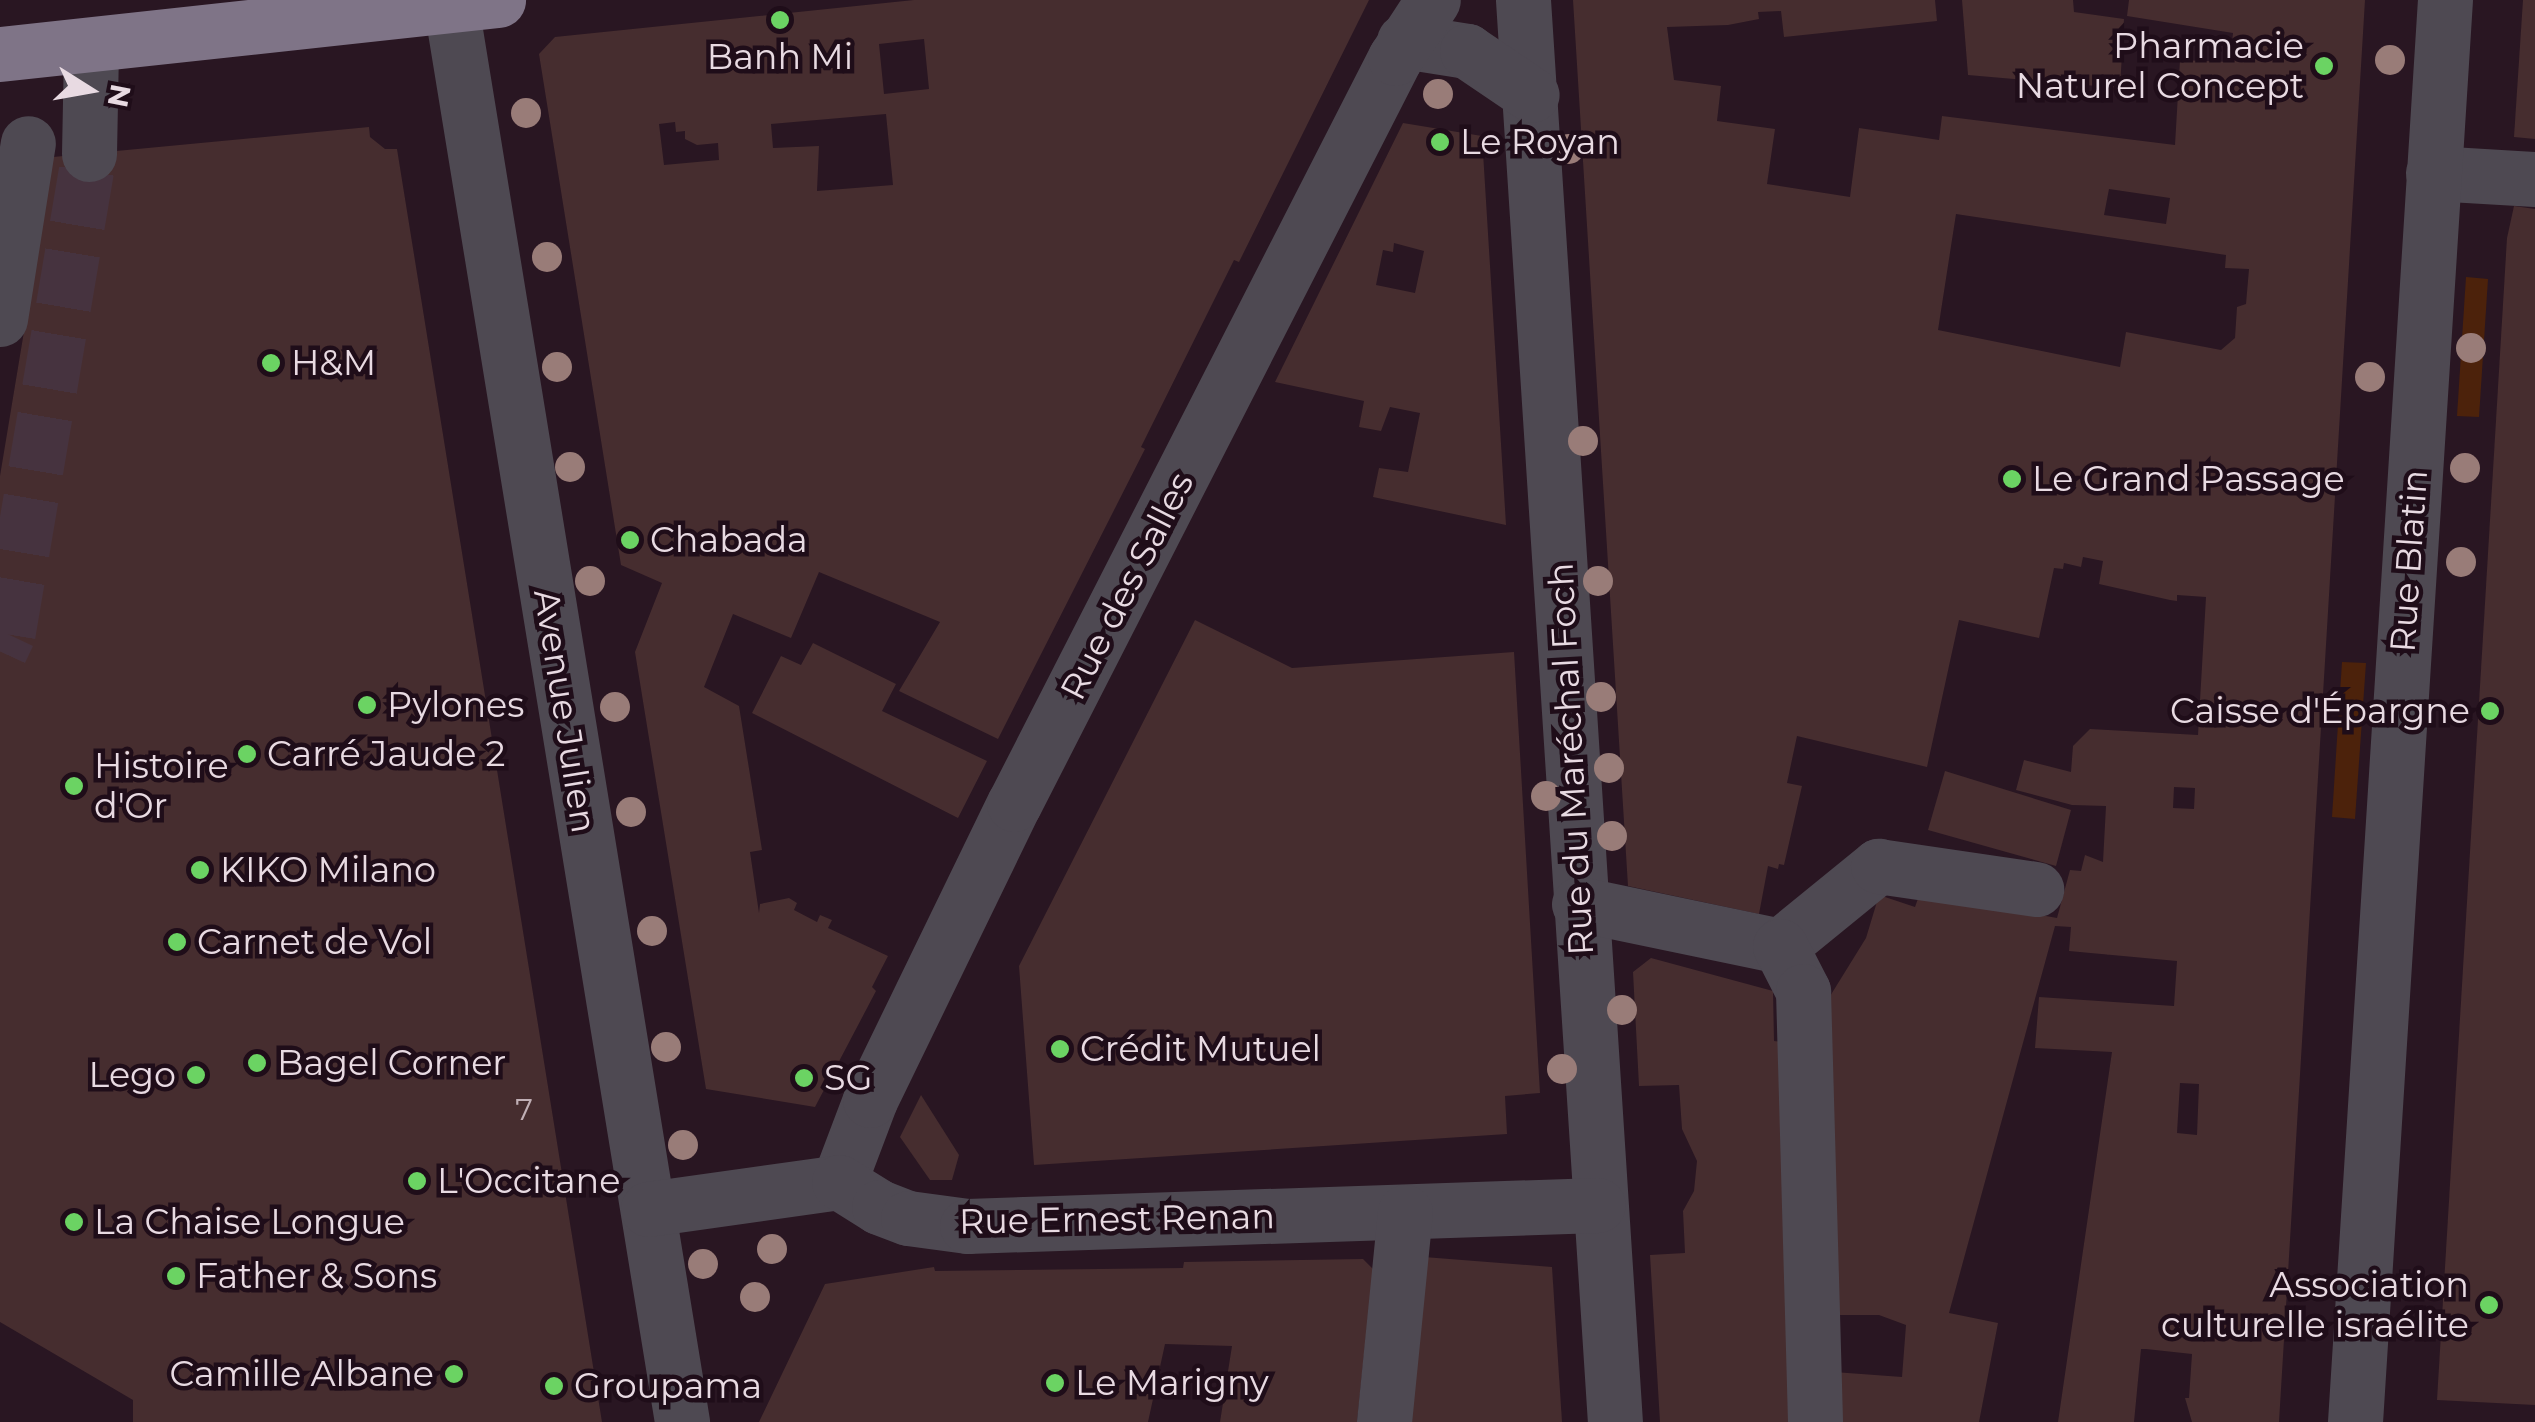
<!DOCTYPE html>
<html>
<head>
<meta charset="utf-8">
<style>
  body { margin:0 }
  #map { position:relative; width:2535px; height:1422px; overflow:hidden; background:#291622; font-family:Montserrat,sans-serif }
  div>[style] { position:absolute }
  .green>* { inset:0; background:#4c220b }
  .building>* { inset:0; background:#462d2f }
  .minor-tunnel>* { height:55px; margin-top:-27.5px; transform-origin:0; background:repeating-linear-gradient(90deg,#46333f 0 55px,transparent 0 83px) }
  .minor>* { height:55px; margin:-27.5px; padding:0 27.5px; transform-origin:27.5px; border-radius:27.5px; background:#4e4952 }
  .major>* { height:55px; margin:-27.5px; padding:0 27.5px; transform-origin:27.5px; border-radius:27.5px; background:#7f7487 }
  .trees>* { width:30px; height:30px; margin:-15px; border-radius:50%; background:#997c78 }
  .dots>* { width:28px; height:28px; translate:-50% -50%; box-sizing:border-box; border:5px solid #1f0d19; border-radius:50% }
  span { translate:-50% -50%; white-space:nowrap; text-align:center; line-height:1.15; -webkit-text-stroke:9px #1f0d19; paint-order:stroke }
  .number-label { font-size:30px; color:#c0afb5 }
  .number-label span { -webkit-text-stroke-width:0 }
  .poi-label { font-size:35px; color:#e8dae2 }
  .right { translate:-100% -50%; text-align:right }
  .left { translate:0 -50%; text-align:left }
  .street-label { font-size:35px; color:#e8dae2 }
  .north { position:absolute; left:40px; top:40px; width:100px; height:100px; -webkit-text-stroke:8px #1f0d19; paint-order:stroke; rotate:101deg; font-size:28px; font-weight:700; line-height:40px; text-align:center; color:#e8dae2 }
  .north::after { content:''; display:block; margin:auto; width:35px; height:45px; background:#e8dae2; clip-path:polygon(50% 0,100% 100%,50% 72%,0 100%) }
</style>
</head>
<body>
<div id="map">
  <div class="green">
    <div style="clip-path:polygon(2466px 277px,2488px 279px,2479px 417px,2457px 416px)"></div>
    <div style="clip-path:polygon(2342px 662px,2366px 663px,2355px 819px,2332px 817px)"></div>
  </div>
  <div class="building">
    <div style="clip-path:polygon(evenodd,914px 0,1369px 0,1239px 262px,1234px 260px,1141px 447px,1145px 449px,998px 739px,899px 691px,940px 622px,819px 572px,791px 638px,733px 614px,704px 687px,739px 706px,762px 850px,750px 852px,759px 913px,760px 904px,789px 898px,797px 903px,794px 910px,817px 922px,820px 915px,832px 920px,828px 928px,888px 956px,872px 987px,876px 991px,815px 1107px,706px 1089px,635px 652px,662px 583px,621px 565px,539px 54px,555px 37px,914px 0,924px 39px,929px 89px,884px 94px,879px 44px,924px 39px,914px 0,886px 114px,893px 185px,817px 191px,819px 146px,773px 148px,771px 124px,886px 114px,914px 0,675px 122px,676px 132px,685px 131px,685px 139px,697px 145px,718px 143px,719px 160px,664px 165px,659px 124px,675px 122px)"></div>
    <div style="clip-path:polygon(evenodd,1573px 0,1935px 0,1937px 21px,1784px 37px,1781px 11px,1758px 12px,1759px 19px,1728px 25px,1667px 27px,1674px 80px,1721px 86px,1717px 121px,1775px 129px,1767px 184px,1850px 197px,1859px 128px,1939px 140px,1942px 116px,2175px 145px,2180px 60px,2230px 62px,2233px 33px,2127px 16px,2129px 0,2365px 0,2279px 1422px,2192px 1422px,2185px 1398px,2189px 1398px,2192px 1354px,2146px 1349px,2141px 1349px,2134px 1422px,2058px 1422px,2112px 1052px,2035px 1048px,2039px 997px,2174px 1006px,2177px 961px,2069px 951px,2071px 927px,2055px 926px,1949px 1313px,1998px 1323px,1979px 1422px,1835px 1422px,1834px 1372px,1902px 1377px,1906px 1325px,1879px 1315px,1833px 1315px,1827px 1001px,1866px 938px,1879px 895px,1915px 907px,1920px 893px,2057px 918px,2070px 870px,2081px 871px,2085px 855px,2103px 862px,2106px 806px,2072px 805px,2016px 790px,2024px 760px,2071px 772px,2073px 746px,2090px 729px,2198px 735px,2206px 597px,2177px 595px,2177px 601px,2170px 600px,2099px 584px,2103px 561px,2083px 557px,2081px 567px,2064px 563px,2063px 569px,2054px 568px,2039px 638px,1959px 620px,1927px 767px,1797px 736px,1787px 783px,1802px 786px,1784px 865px,1779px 864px,1778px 869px,1768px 866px,1759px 914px,1628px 886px,1573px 0,2109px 189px,2170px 198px,2166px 224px,2104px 215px,2109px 189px,1573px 0,1956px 214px,2226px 255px,2225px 268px,2249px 269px,2246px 304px,2237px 307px,2235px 338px,2221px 350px,2126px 332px,2120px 367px,1938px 330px,1956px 214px,1573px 0,2174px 787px,2195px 788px,2194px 809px,2173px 808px,2174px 787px,1573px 0,2180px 1083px,2199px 1084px,2197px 1135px,2177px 1133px,2180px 1083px)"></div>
    <div style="clip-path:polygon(1962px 0,2073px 0,2074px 12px,2124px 19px,2120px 88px,1968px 75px)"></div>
    <div style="clip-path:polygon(2523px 0,2535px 0,2535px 139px,2514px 137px)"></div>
    <div style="clip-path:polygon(evenodd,1403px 123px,1482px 136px,1506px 525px,1373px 497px,1379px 468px,1408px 472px,1420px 413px,1390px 407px,1381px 431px,1359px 427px,1364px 401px,1275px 382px,1403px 123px,1394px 243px,1424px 251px,1415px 293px,1376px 285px,1383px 250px,1393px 252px,1394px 243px)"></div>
    <div style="clip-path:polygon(369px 127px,370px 137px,385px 149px,397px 149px,602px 1422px,133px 1422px,133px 1400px,0 1322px,0 476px,53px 157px)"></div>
    <div style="clip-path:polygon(2514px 206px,2535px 209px,2535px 1405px,2437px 1400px,2507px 238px)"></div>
    <div style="clip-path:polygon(1195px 620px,1292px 668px,1514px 652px,1540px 1093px,1505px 1096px,1507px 1134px,1034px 1165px,1019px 966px)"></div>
    <div style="clip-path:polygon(813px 643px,896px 684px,882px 711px,987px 761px,958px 818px,752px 713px,781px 656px,801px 665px)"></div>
    <div style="clip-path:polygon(1945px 771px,2071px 810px,2056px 866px,1928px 830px)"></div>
    <div style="clip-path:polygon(1651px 958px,1773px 991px,1774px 1041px,1783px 1042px,1792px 1422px,1660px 1422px,1650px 1255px,1685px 1253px,1683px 1211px,1694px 1191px,1697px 1161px,1682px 1129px,1679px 1085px,1639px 1086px,1633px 972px)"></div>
    <div style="clip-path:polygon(921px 1095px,959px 1155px,952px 1180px,930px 1180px,900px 1137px)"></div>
    <div style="clip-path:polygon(1424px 1257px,1552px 1267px,1562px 1422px,1406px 1422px)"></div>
    <div style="clip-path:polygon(1363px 1259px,1373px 1269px,1357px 1422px,1220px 1422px,1232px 1346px,1165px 1344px,1148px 1422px,759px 1422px,825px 1284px,934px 1267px,935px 1271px,1183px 1268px,1184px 1262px)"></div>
  </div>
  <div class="minor-tunnel">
    <div style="left:0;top:651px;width:19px;rotate:-65deg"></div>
    <div style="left:8px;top:634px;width:487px;rotate:-80.4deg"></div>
  </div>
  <div class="minor">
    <div style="left:450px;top:0;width:1441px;rotate:80.73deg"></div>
    <div style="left:1523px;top:0;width:1425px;rotate:86.3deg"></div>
    <div style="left:1404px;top:41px;width:64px;rotate:9deg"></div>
    <div style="left:1467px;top:51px;width:78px;rotate:34.1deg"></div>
    <div style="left:89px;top:154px;width:106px;rotate:-88.9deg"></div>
    <div style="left:2433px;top:173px;width:102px;rotate:3.4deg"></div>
    <div style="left:0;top:319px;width:178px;rotate:-81deg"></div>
    <div style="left:1579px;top:904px;width:205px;rotate:11.8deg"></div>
    <div style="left:1780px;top:946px;width:127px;rotate:-39.2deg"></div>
    <div style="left:1878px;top:866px;width:160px;rotate:8.3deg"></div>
    <div style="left:1780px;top:946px;width:51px;rotate:62.9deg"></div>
    <div style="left:1803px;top:991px;width:431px;rotate:88.4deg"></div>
    <div style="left:839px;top:1182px;width:88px;rotate:-69.3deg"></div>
    <div style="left:870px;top:1100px;width:329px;rotate:-64.1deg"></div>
    <div style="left:1014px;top:804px;width:838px;rotate:-62.95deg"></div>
    <div style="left:1395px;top:58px;width:69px;rotate:-56.8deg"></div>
    <div style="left:648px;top:1209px;width:193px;rotate:-8deg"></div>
    <div style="left:839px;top:1182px;width:47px;rotate:32deg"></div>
    <div style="left:879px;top:1207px;width:31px;rotate:21deg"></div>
    <div style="left:908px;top:1218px;width:60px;rotate:7.7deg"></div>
    <div style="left:967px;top:1226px;width:631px;rotate:-1.91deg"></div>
    <div style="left:1384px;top:1422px;width:211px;rotate:-84.3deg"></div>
    <div style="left:2355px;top:1422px;width:1425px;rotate:-86.38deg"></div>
  </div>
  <div class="major">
    <div style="left:0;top:54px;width:501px;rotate:-6.19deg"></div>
  </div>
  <div class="trees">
    <div style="left:2390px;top:60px"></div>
    <div style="left:1438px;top:94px"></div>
    <div style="left:526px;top:113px"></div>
    <div style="left:1569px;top:149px"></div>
    <div style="left:547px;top:257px"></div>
    <div style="left:2471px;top:348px"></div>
    <div style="left:557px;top:367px"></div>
    <div style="left:2370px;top:377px"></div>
    <div style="left:1583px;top:441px"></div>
    <div style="left:570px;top:467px"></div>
    <div style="left:2465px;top:468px"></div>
    <div style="left:2461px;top:562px"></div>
    <div style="left:590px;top:581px"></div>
    <div style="left:1598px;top:581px"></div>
    <div style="left:1601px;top:697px"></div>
    <div style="left:615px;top:707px"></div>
    <div style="left:1609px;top:768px"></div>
    <div style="left:1546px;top:796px"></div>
    <div style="left:631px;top:812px"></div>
    <div style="left:1612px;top:836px"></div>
    <div style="left:652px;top:931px"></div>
    <div style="left:1622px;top:1010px"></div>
    <div style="left:666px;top:1047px"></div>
    <div style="left:1562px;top:1069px"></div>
    <div style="left:683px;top:1145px"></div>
    <div style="left:772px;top:1249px"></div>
    <div style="left:703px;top:1264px"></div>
    <div style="left:755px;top:1297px"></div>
  </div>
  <div class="dots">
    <div style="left:780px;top:20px;background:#6bd363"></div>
    <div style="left:2324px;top:66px;background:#6bd363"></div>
    <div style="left:1440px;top:142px;background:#6bd363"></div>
    <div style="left:271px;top:363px;background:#6bd363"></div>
    <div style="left:2012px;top:479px;background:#6bd363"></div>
    <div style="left:630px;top:540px;background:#6bd363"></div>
    <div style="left:367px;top:705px;background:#6bd363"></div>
    <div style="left:2490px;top:711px;background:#6bd363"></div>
    <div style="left:247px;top:754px;background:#6bd363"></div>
    <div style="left:74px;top:786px;background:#6bd363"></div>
    <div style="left:200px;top:870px;background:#6bd363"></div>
    <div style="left:177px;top:942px;background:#6bd363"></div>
    <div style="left:1060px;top:1049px;background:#6bd363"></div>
    <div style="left:257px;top:1063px;background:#6bd363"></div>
    <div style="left:196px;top:1075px;background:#6bd363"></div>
    <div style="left:804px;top:1078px;background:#6bd363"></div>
    <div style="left:417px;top:1181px;background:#6bd363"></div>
    <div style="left:74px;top:1222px;background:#6bd363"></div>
    <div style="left:176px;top:1276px;background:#6bd363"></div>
    <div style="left:2489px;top:1305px;background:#6bd363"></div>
    <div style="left:454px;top:1374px;background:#6bd363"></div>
    <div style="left:1055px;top:1383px;background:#6bd363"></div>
    <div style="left:554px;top:1386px;background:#6bd363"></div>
  </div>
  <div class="number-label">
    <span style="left:524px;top:1110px">7</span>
  </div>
  <div class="poi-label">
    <span class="right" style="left:2304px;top:66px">Pharmacie<br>Naturel Concept</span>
    <span style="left:780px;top:57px">Banh Mi</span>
    <span class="left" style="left:1460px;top:142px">Le Royan</span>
    <span class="left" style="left:291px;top:363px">H&amp;M</span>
    <span class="left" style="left:2032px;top:479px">Le Grand Passage</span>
    <span class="left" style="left:650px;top:540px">Chabada</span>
    <span class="left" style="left:387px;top:705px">Pylones</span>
    <span class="right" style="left:2470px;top:711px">Caisse d'Épargne</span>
    <span class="left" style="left:267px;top:754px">Carré Jaude 2</span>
    <span class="left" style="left:94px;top:786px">Histoire<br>d'Or</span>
    <span class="left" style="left:220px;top:870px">KIKO Milano</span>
    <span class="left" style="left:197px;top:942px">Carnet de Vol</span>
    <span class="left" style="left:1080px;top:1049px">Crédit Mutuel</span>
    <span class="left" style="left:277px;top:1063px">Bagel Corner</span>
    <span class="right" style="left:176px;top:1075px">Lego</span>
    <span class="left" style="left:824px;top:1078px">SG</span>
    <span class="left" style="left:437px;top:1181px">L'Occitane</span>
    <span class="left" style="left:94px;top:1222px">La Chaise Longue</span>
    <span class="left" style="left:196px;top:1276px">Father &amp; Sons</span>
    <span class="right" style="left:2469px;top:1305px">Association<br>culturelle israélite</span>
    <span class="right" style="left:434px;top:1374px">Camille Albane</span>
    <span class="left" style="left:1075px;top:1383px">Le Marigny</span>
    <span class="left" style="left:574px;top:1386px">Groupama</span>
  </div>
  <div class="street-label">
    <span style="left:2409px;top:561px;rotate:-86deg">Rue Blatin</span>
    <span style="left:1127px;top:586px;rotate:-63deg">Rue des Salles</span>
    <span style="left:565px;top:711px;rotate:81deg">Avenue Julien</span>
    <span style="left:1571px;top:759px;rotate:-93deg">Rue du Maréchal Foch</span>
    <span style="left:1117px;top:1219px;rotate:-1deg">Rue Ernest Renan</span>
  </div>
  <div class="north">N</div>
</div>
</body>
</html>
